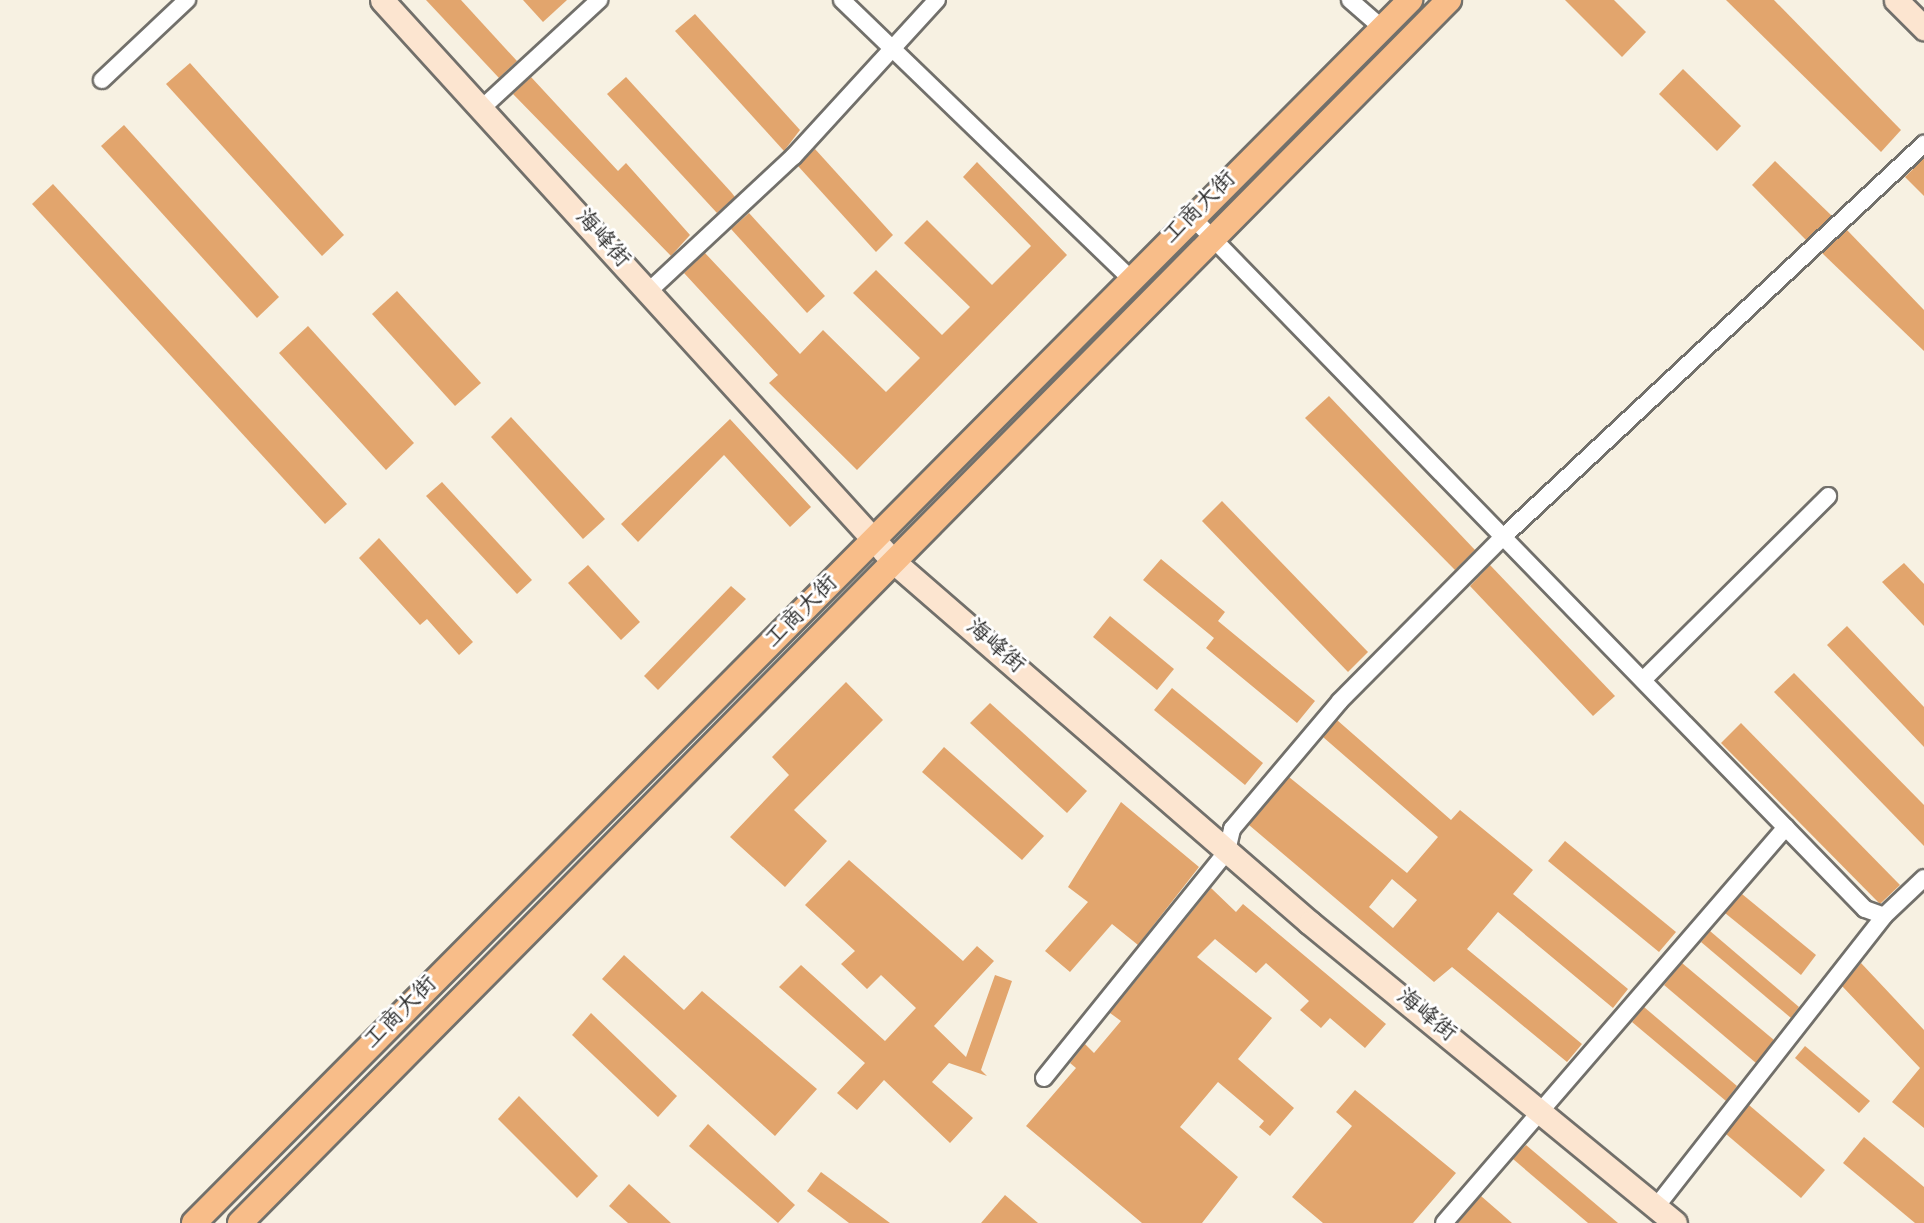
<!DOCTYPE html>
<html>
<head>
<meta charset="utf-8">
<style>
  body { margin:0 }
  #map { position:relative; width:1924px; height:1223px; overflow:hidden; background:#f7f1e2; font-family:Dekko,"LXGW WenKai TC",sans-serif }
  div>[style] { position:absolute }
  .building>* { inset:0; background:#e2a56d }
  .roads { filter:drop-shadow(2px 0 #72706b) drop-shadow(-2px 0 #72706b) drop-shadow(0 2px #72706b) drop-shadow(0 -2px #72706b) }
  .street>* { height:16px; margin:-8px; padding:0 8px; transform-origin:8px; border-radius:8px; background:#fff }
  .secondary>* { height:23px; margin:-11.5px; padding:0 11.5px; transform-origin:11.5px; border-radius:11.5px; background:#fce5d0 }
  .primary>* { height:24px; margin:-12px; padding:0 12px; transform-origin:12px; border-radius:12px; background:#f8bd89 }
  span { translate:-50% -50%; white-space:nowrap; text-align:center; line-height:1.15; -webkit-text-stroke:6px #fff; paint-order:stroke }
  .street-label { font-size:23px; color:#2b2b2b }
</style>
</head>
<body>
<div id="map">
  <div class="building">
    <div style="clip-path:polygon(426px 0,461px 0,517px 61px,499px 78px)"></div>
    <div style="clip-path:polygon(523px 0,567px 0,543px 22px)"></div>
    <div style="clip-path:polygon(1565px 0,1614px 0,1646px 32px,1622px 57px)"></div>
    <div style="clip-path:polygon(1726px 0,1774px 0,1901px 130px,1881px 152px)"></div>
    <div style="clip-path:polygon(695px 14px,800px 130px,784px 151px,675px 31px)"></div>
    <div style="clip-path:polygon(190px 63px,344px 235px,322px 256px,166px 84px)"></div>
    <div style="clip-path:polygon(1683px 69px,1741px 126px,1717px 151px,1659px 94px)"></div>
    <div style="clip-path:polygon(531px 77px,618px 171px,626px 163px,690px 235px,671px 256px,513px 94px)"></div>
    <div style="clip-path:polygon(626px 77px,731px 192px,735px 197px,717px 213px,607px 94px)"></div>
    <div style="clip-path:polygon(124px 125px,279px 297px,257px 318px,101px 146px)"></div>
    <div style="clip-path:polygon(815px 149px,893px 235px,876px 252px,798px 166px)"></div>
    <div style="clip-path:polygon(1924px 158px,1924px 196px,1905px 177px)"></div>
    <div style="clip-path:polygon(1775px 161px,1832px 216px,1806px 240px,1752px 185px)"></div>
    <div style="clip-path:polygon(977px 162px,1067px 255px,857px 470px,769px 383px,778px 375px,684px 273px,705px 253px,800px 354px,823px 330px,886px 392px,920px 358px,853px 293px,876px 270px,942px 335px,970px 307px,904px 243px,927px 220px,992px 285px,1031px 246px,963px 177px)"></div>
    <div style="clip-path:polygon(53px 184px,347px 504px,325px 524px,32px 204px)"></div>
    <div style="clip-path:polygon(749px 213px,825px 296px,807px 313px,731px 229px)"></div>
    <div style="clip-path:polygon(1847px 230px,1924px 310px,1924px 351px,1822px 253px)"></div>
    <div style="clip-path:polygon(397px 291px,481px 383px,455px 406px,372px 314px)"></div>
    <div style="clip-path:polygon(308px 326px,414px 443px,386px 470px,279px 353px)"></div>
    <div style="clip-path:polygon(1329px 396px,1475px 550px,1455px 570px,1305px 418px)"></div>
    <div style="clip-path:polygon(511px 417px,605px 519px,583px 539px,491px 437px)"></div>
    <div style="clip-path:polygon(730px 419px,811px 507px,790px 527px,724px 455px,638px 542px,621px 524px)"></div>
    <div style="clip-path:polygon(442px 482px,532px 580px,517px 594px,426px 496px)"></div>
    <div style="clip-path:polygon(1222px 501px,1368px 652px,1348px 672px,1202px 521px)"></div>
    <div style="clip-path:polygon(379px 538px,473px 642px,459px 655px,427px 619px,420px 625px,359px 558px)"></div>
    <div style="clip-path:polygon(1161px 559px,1225px 612px,1218px 621px,1315px 701px,1297px 723px,1206px 648px,1214px 638px,1143px 580px)"></div>
    <div style="clip-path:polygon(1904px 563px,1924px 584px,1924px 626px,1882px 582px)"></div>
    <div style="clip-path:polygon(588px 565px,640px 622px,621px 640px,568px 583px)"></div>
    <div style="clip-path:polygon(1490px 565px,1615px 696px,1593px 716px,1470px 586px)"></div>
    <div style="clip-path:polygon(731px 586px,746px 599px,658px 690px,644px 676px)"></div>
    <div style="clip-path:polygon(1110px 616px,1174px 669px,1157px 690px,1093px 637px)"></div>
    <div style="clip-path:polygon(1847px 626px,1924px 707px,1924px 747px,1827px 645px)"></div>
    <div style="clip-path:polygon(1794px 673px,1924px 805px,1924px 846px,1774px 692px)"></div>
    <div style="clip-path:polygon(846px 682px,883px 720px,794px 810px,827px 841px,785px 887px,730px 837px,789px 775px,772px 757px)"></div>
    <div style="clip-path:polygon(1172px 688px,1263px 763px,1245px 785px,1154px 710px)"></div>
    <div style="clip-path:polygon(990px 703px,1087px 791px,1067px 813px,970px 723px)"></div>
    <div style="clip-path:polygon(evenodd,1337px 720px,1451px 820px,1460px 810px,1533px 870px,1513px 894px,1628px 989px,1613px 1008px,1498px 912px,1467px 949px,1582px 1044px,1567px 1062px,1452px 967px,1434px 982px,1249px 825px,1289px 777px,1407px 873px,1438px 837px,1323px 737px,1337px 720px,1392px 879px,1417px 900px,1393px 928px,1369px 907px,1392px 879px)"></div>
    <div style="clip-path:polygon(1741px 723px,1900px 885px,1880px 904px,1721px 743px)"></div>
    <div style="clip-path:polygon(944px 747px,1044px 836px,1022px 860px,922px 772px)"></div>
    <div style="clip-path:polygon(1121px 802px,1199px 867px,1138px 945px,1112px 924px,1070px 972px,1045px 951px,1088px 902px,1068px 887px)"></div>
    <div style="clip-path:polygon(1565px 841px,1676px 932px,1659px 952px,1548px 861px)"></div>
    <div style="clip-path:polygon(849px 860px,963px 961px,977px 946px,994px 961px,934px 1026px,966px 1057px,995px 975px,1012px 981px,981px 1070px,987px 1076px,949px 1063px,932px 1082px,973px 1118px,950px 1143px,884px 1080px,857px 1110px,837px 1093px,865px 1063px,779px 987px,801px 965px,885px 1041px,916px 1008px,881px 975px,867px 989px,841px 964px,855px 951px,805px 905px)"></div>
    <div style="clip-path:polygon(1211px 888px,1236px 912px,1243px 904px,1386px 1024px,1365px 1048px,1330px 1018px,1321px 1028px,1300px 1010px,1309px 1001px,1266px 963px,1256px 973px,1215px 939px,1197px 957px,1272px 1018px,1238px 1059px,1294px 1108px,1270px 1136px,1259px 1127px,1264px 1121px,1218px 1082px,1180px 1127px,1238px 1177px,1202px 1223px,1142px 1223px,1026px 1126px,1076px 1068px,1070px 1063px,1085px 1044px,1094px 1053px,1121px 1021px,1110px 1013px)"></div>
    <div style="clip-path:polygon(1742px 894px,1816px 955px,1801px 975px,1725px 913px)"></div>
    <div style="clip-path:polygon(1710px 931px,1799px 1007px,1791px 1018px,1701px 942px)"></div>
    <div style="clip-path:polygon(624px 955px,684px 1010px,702px 991px,817px 1089px,775px 1136px,602px 979px)"></div>
    <div style="clip-path:polygon(1682px 963px,1774px 1040px,1756px 1063px,1664px 985px)"></div>
    <div style="clip-path:polygon(1861px 963px,1924px 1030px,1924px 1128px,1892px 1102px,1920px 1068px,1842px 986px)"></div>
    <div style="clip-path:polygon(1644px 1007px,1737px 1086px,1726px 1101px,1632px 1022px)"></div>
    <div style="clip-path:polygon(591px 1013px,677px 1096px,658px 1117px,572px 1035px)"></div>
    <div style="clip-path:polygon(1805px 1046px,1870px 1101px,1859px 1113px,1795px 1058px)"></div>
    <div style="clip-path:polygon(1355px 1090px,1456px 1173px,1413px 1223px,1323px 1223px,1292px 1197px,1352px 1126px,1336px 1112px)"></div>
    <div style="clip-path:polygon(519px 1096px,598px 1176px,577px 1198px,498px 1119px)"></div>
    <div style="clip-path:polygon(1749px 1105px,1825px 1170px,1801px 1198px,1726px 1134px)"></div>
    <div style="clip-path:polygon(708px 1124px,795px 1205px,778px 1223px,689px 1146px)"></div>
    <div style="clip-path:polygon(1864px 1137px,1924px 1187px,1924px 1223px,1915px 1223px,1843px 1163px)"></div>
    <div style="clip-path:polygon(1526px 1145px,1618px 1223px,1588px 1223px,1513px 1159px)"></div>
    <div style="clip-path:polygon(821px 1172px,890px 1223px,849px 1223px,807px 1191px)"></div>
    <div style="clip-path:polygon(629px 1184px,671px 1223px,628px 1223px,609px 1206px)"></div>
    <div style="clip-path:polygon(1005px 1195px,1018px 1206px,1038px 1223px,981px 1223px)"></div>
    <div style="clip-path:polygon(1481px 1196px,1512px 1223px,1458px 1223px)"></div>
  </div>
  <div class="roads">
    <div class="street">
      <div style="left:842px;top:0;width:402px;rotate:44deg"></div>
      <div style="left:1350px;top:0;width:43px;rotate:41.2deg"></div>
      <div style="left:102px;top:80px;width:117px;rotate:-43.3deg"></div>
      <div style="left:481px;top:109px;width:161px;rotate:-42.7deg"></div>
      <div style="left:1193px;top:218px;width:964px;rotate:45.8deg"></div>
      <div style="left:1865px;top:909px;width:20px;rotate:20deg"></div>
      <div style="left:648px;top:292px;width:198px;rotate:-43deg"></div>
      <div style="left:793px;top:157px;width:213px;rotate:-47.5deg"></div>
      <div style="left:1643px;top:680px;width:261px;rotate:-44.8deg"></div>
      <div style="left:1044px;top:1078px;width:292px;rotate:-51.1deg"></div>
      <div style="left:1227px;top:851px;width:23px;rotate:-77deg"></div>
      <div style="left:1232px;top:829px;width:167px;rotate:-49.8deg"></div>
      <div style="left:1340px;top:701px;width:233px;rotate:-45.2deg"></div>
      <div style="left:1504px;top:536px;width:575px;rotate:-43.03deg"></div>
      <div style="left:1656px;top:1207px;width:370px;rotate:-51.9deg"></div>
      <div style="left:1884px;top:916px;width:55px;rotate:-43.5deg"></div>
      <div style="left:1444px;top:1223px;width:523px;rotate:-49.18deg"></div>
    </div>
    <div class="secondary">
      <div style="left:382px;top:0;width:760px;rotate:47.67deg"></div>
      <div style="left:894px;top:562px;width:551px;rotate:40.95deg"></div>
      <div style="left:1310px;top:923px;width:472px;rotate:39.4deg"></div>
      <div style="left:1896px;top:0;width:40px;rotate:45deg"></div>
    </div>
    <div class="primary">
      <div style="left:194px;top:1223px;width:1725px;rotate:-45.16deg"></div>
      <div style="left:240px;top:1223px;width:1720px;rotate:-45.33deg"></div>
    </div>
  </div>
  <div class="street-label">
    <span style="left:1201px;top:209px;rotate:-45deg">工商大街</span>
    <span style="left:601px;top:240px;rotate:48deg">海峰街</span>
    <span style="left:803px;top:613px;rotate:-45deg">工商大街</span>
    <span style="left:994px;top:648px;rotate:41deg">海峰街</span>
    <span style="left:402px;top:1014px;rotate:-45deg">工商大街</span>
    <span style="left:1425px;top:1017px;rotate:39deg">海峰街</span>
  </div>
</div>
</body>
</html>
